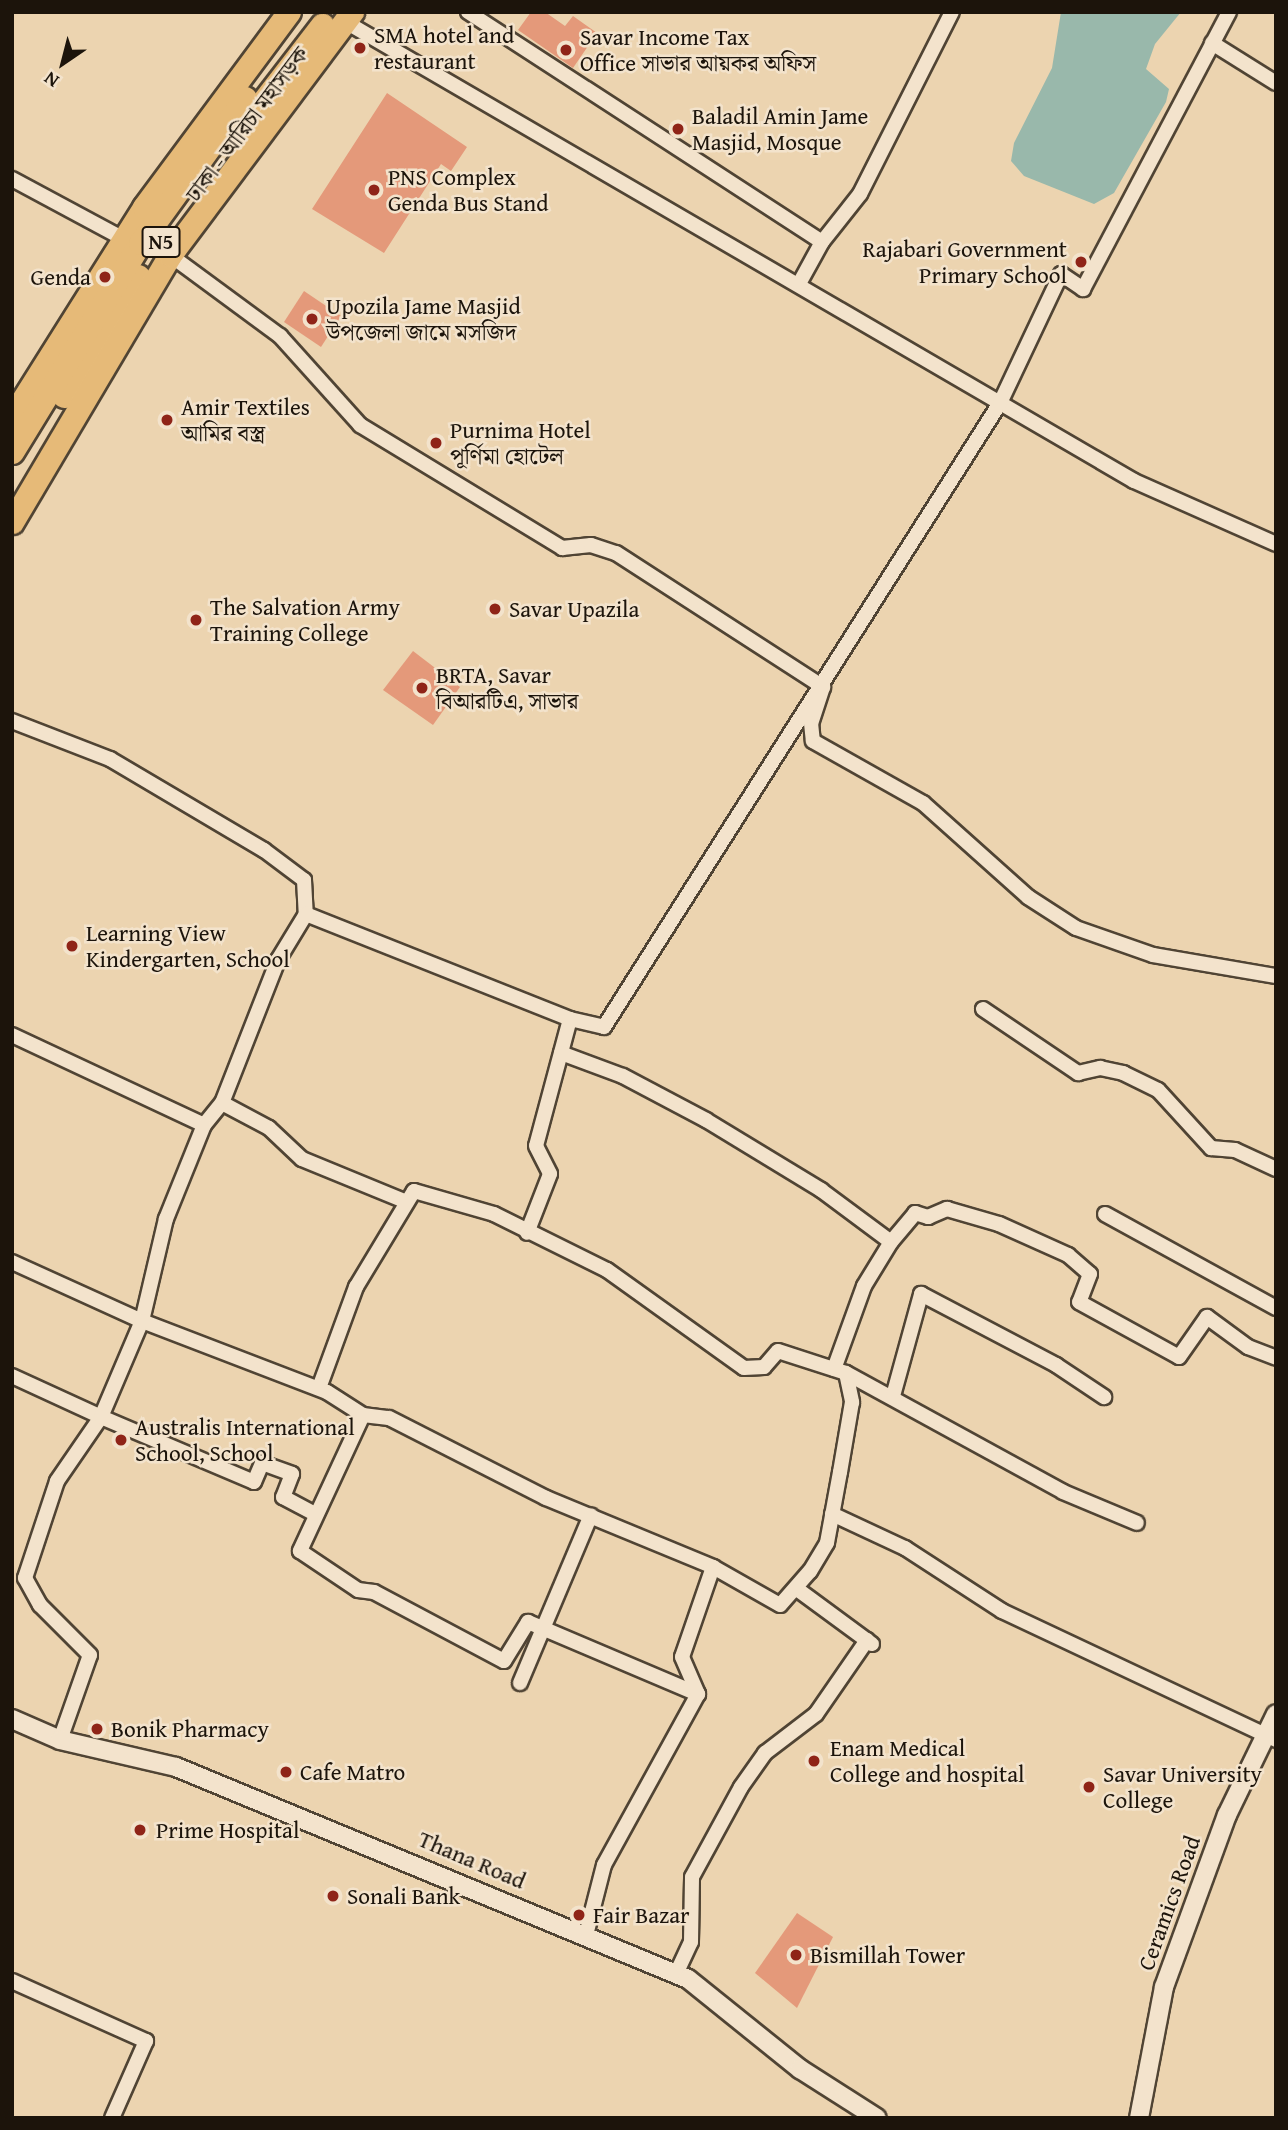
<!DOCTYPE html>
<html>
<head>
<meta charset="utf-8">
<style>
  body { margin:0 }
  #map { position:relative; width:1288px; height:2130px; overflow:hidden; background:#ecd4b0; font-family:"Gentium Book Plus","Noto Serif Bengali",serif }
  div>[style] { position:absolute }
  .water>* { inset:0; background:#99b8ab }
  .building>* { inset:0; background:#e4997a }
  .roads { filter:drop-shadow(2px 0 #504434) drop-shadow(-2px 0 #504434) drop-shadow(0 2px #504434) drop-shadow(0 -2px #504434) }
  .minor>* { height:14px; margin:-7px; padding:0 7px; transform-origin:7px; border-radius:7px; background:#f3e3cc }
  .tertiary>* { height:18px; margin:-9px; padding:0 9px; transform-origin:9px; border-radius:9px; background:#f3e3cc }
  .trunk>* { height:23px; margin:-11.5px; padding:0 11.5px; transform-origin:11.5px; border-radius:11.5px; background:#e6ba78 }
  .dots>* { width:19px; height:19px; translate:-50% -50%; box-sizing:border-box; border:4px solid #f3e3cc; border-radius:50% }
  span { translate:-50% -50%; white-space:nowrap; text-align:center; line-height:1.15; -webkit-text-stroke:5px #f3e3cc; paint-order:stroke }
  .shield-label span { padding:2px 5px; background:#f3e3cc; border:2px solid; border-radius:5px; -webkit-text-stroke-width:0 }
  .shield-label { font-size:21px; color:#1c140b; font-weight:700 }
  .poi-label { font-size:23px; color:#1c140b }
  .left { translate:0 -50%; text-align:left }
  .right { translate:-100% -50%; text-align:right }
  .street-label { font-size:23px; color:#1c140b }
  .frame { position:absolute; inset:0; border:14px solid #1c140b; pointer-events:none }
  .north { position:absolute; left:28px; top:28px; width:70px; height:70px; -webkit-text-stroke:5px #f3e3cc; paint-order:stroke; rotate:215deg; font-size:19px; font-weight:700; line-height:28px; text-align:center; color:#1c140b }
  .north::after { content:''; display:block; margin:auto; width:24px; height:32px; background:#1c140b; clip-path:polygon(50% 0,100% 100%,50% 72%,0 100%) }
</style>
</head>
<body>
<div id="map">
  <div class="water">
    <div style="clip-path:polygon(1061px 12px,1181px 12px,1155px 44px,1146px 69px,1169px 89px,1166px 102px,1114px 193px,1094px 204px,1024px 176px,1011px 161px,1014px 143px,1052px 68px)"></div>
  </div>
  <div class="building">
    <div style="clip-path:polygon(531px 12px,545px 12px,565px 26px,573px 16px,597px 33px,573px 68px,518px 30px)"></div>
    <div style="clip-path:polygon(387px 93px,467px 147px,451px 171px,441px 164px,384px 253px,312px 209px)"></div>
    <div style="clip-path:polygon(304px 291px,341px 316px,321px 347px,284px 322px)"></div>
    <div style="clip-path:polygon(413px 651px,460px 687px,433px 725px,383px 690px)"></div>
    <div style="clip-path:polygon(797px 1913px,833px 1937px,797px 2008px,755px 1973px)"></div>
  </div>
  <div class="roads">
    <div class="minor">
      <div style="left:468px;top:12px;width:422px;rotate:33deg"></div>
      <div style="left:822px;top:242px;width:61px;rotate:-51.6deg"></div>
      <div style="left:860px;top:194px;width:204px;rotate:-63.2deg"></div>
      <div style="left:344px;top:21px;width:914px;rotate:30.21deg"></div>
      <div style="left:1134px;top:481px;width:155px;rotate:23.9deg"></div>
      <div style="left:1212px;top:43px;width:75px;rotate:32deg"></div>
      <div style="left:12px;top:179px;width:127px;rotate:28.2deg"></div>
      <div style="left:170px;top:255px;width:137px;rotate:36.4deg"></div>
      <div style="left:280px;top:336px;width:120px;rotate:48deg"></div>
      <div style="left:360px;top:425px;width:237px;rotate:31.3deg"></div>
      <div style="left:562px;top:548px;width:29px;rotate:-6deg"></div>
      <div style="left:591px;top:545px;width:26px;rotate:18deg"></div>
      <div style="left:616px;top:553px;width:247px;rotate:32.9deg"></div>
      <div style="left:823px;top:687px;width:38px;rotate:108deg"></div>
      <div style="left:811px;top:723px;width:18px;rotate:84deg"></div>
      <div style="left:813px;top:741px;width:126px;rotate:29.4deg"></div>
      <div style="left:923px;top:803px;width:141px;rotate:41.8deg"></div>
      <div style="left:1028px;top:897px;width:57px;rotate:32.9deg"></div>
      <div style="left:1076px;top:928px;width:82px;rotate:19.3deg"></div>
      <div style="left:1153px;top:955px;width:125px;rotate:9.7deg"></div>
      <div style="left:800px;top:282px;width:46px;rotate:-61.2deg"></div>
      <div style="left:12px;top:721px;width:105px;rotate:21.2deg"></div>
      <div style="left:110px;top:759px;width:179px;rotate:30.6deg"></div>
      <div style="left:264px;top:850px;width:50px;rotate:36.9deg"></div>
      <div style="left:304px;top:880px;width:34px;rotate:87deg"></div>
      <div style="left:306px;top:914px;width:284px;rotate:21.7deg"></div>
      <div style="left:570px;top:1019px;width:131px;rotate:105deg"></div>
      <div style="left:536px;top:1146px;width:31px;rotate:63deg"></div>
      <div style="left:550px;top:1174px;width:63px;rotate:111.3deg"></div>
      <div style="left:983px;top:1009px;width:115px;rotate:34deg"></div>
      <div style="left:1078px;top:1073px;width:23px;rotate:-13deg"></div>
      <div style="left:1100px;top:1068px;width:24px;rotate:12deg"></div>
      <div style="left:1123px;top:1073px;width:39px;rotate:26deg"></div>
      <div style="left:1158px;top:1090px;width:79px;rotate:47.6deg"></div>
      <div style="left:1211px;top:1148px;width:24px;rotate:5deg"></div>
      <div style="left:1235px;top:1150px;width:45px;rotate:24.9deg"></div>
      <div style="left:570px;top:1019px;width:35px;rotate:13deg"></div>
      <div style="left:604px;top:1027px;width:739px;rotate:-57.6deg"></div>
      <div style="left:1000px;top:403px;width:143px;rotate:-64.7deg"></div>
      <div style="left:1061px;top:274px;width:27px;rotate:34deg"></div>
      <div style="left:1083px;top:289px;width:313px;rotate:-62.2deg"></div>
      <div style="left:12px;top:1035px;width:212px;rotate:25.1deg"></div>
      <div style="left:204px;top:1125px;width:28px;rotate:-51deg"></div>
      <div style="left:222px;top:1103px;width:53px;rotate:28deg"></div>
      <div style="left:269px;top:1128px;width:45px;rotate:43.2deg"></div>
      <div style="left:302px;top:1159px;width:113px;rotate:22.3deg"></div>
      <div style="left:561px;top:1053px;width:66px;rotate:20.4deg"></div>
      <div style="left:623px;top:1076px;width:94px;rotate:27.9deg"></div>
      <div style="left:706px;top:1120px;width:135px;rotate:31.3deg"></div>
      <div style="left:821px;top:1190px;width:87px;rotate:36.6deg"></div>
      <div style="left:222px;top:1103px;width:154px;rotate:-68.6deg"></div>
      <div style="left:278px;top:960px;width:54px;rotate:-58.7deg"></div>
      <div style="left:1105px;top:1214px;width:195px;rotate:28.8deg"></div>
      <div style="left:12px;top:1262px;width:143px;rotate:24.4deg"></div>
      <div style="left:142px;top:1321px;width:105px;rotate:-76.8deg"></div>
      <div style="left:166px;top:1219px;width:101px;rotate:-68deg"></div>
      <div style="left:834px;top:1369px;width:88px;rotate:-70.1deg"></div>
      <div style="left:864px;top:1286px;width:52px;rotate:-58.5deg"></div>
      <div style="left:891px;top:1242px;width:38px;rotate:-50deg"></div>
      <div style="left:915px;top:1213px;width:14px;rotate:17deg"></div>
      <div style="left:928px;top:1217px;width:21px;rotate:-23deg"></div>
      <div style="left:947px;top:1209px;width:54px;rotate:16.1deg"></div>
      <div style="left:999px;top:1224px;width:76px;rotate:24.2deg"></div>
      <div style="left:1068px;top:1255px;width:29px;rotate:41deg"></div>
      <div style="left:1090px;top:1274px;width:30px;rotate:111deg"></div>
      <div style="left:1079px;top:1302px;width:114px;rotate:28.8deg"></div>
      <div style="left:1179px;top:1357px;width:49px;rotate:-55deg"></div>
      <div style="left:1207px;top:1317px;width:51px;rotate:36.2deg"></div>
      <div style="left:1248px;top:1347px;width:30px;rotate:21deg"></div>
      <div style="left:846px;top:1373px;width:247px;rotate:28.7deg"></div>
      <div style="left:1063px;top:1492px;width:80px;rotate:22.7deg"></div>
      <div style="left:12px;top:1376px;width:98px;rotate:24.7deg"></div>
      <div style="left:101px;top:1417px;width:104px;rotate:-66.9deg"></div>
      <div style="left:142px;top:1321px;width:198px;rotate:21deg"></div>
      <div style="left:327px;top:1392px;width:43px;rotate:32.6deg"></div>
      <div style="left:363px;top:1415px;width:150px;rotate:114.9deg"></div>
      <div style="left:300px;top:1551px;width:70px;rotate:33.9deg"></div>
      <div style="left:358px;top:1590px;width:16px;rotate:7deg"></div>
      <div style="left:374px;top:1592px;width:147px;rotate:28deg"></div>
      <div style="left:504px;top:1661px;width:46px;rotate:-58.4deg"></div>
      <div style="left:528px;top:1622px;width:185px;rotate:23deg"></div>
      <div style="left:698px;top:1694px;width:195px;rotate:118.8deg"></div>
      <div style="left:604px;top:1865px;width:72px;rotate:104.4deg"></div>
      <div style="left:319px;top:1388px;width:108px;rotate:-69.9deg"></div>
      <div style="left:356px;top:1287px;width:112px;rotate:-58.9deg"></div>
      <div style="left:414px;top:1191px;width:83px;rotate:16deg"></div>
      <div style="left:494px;top:1214px;width:126px;rotate:26.4deg"></div>
      <div style="left:607px;top:1270px;width:168px;rotate:35.6deg"></div>
      <div style="left:744px;top:1368px;width:20px;rotate:-3deg"></div>
      <div style="left:764px;top:1367px;width:21px;rotate:-49deg"></div>
      <div style="left:778px;top:1351px;width:71px;rotate:17.9deg"></div>
      <div style="left:846px;top:1373px;width:30px;rotate:78deg"></div>
      <div style="left:852px;top:1402px;width:71px;rotate:99.7deg"></div>
      <div style="left:840px;top:1472px;width:72px;rotate:100.4deg"></div>
      <div style="left:827px;top:1543px;width:33px;rotate:121deg"></div>
      <div style="left:810px;top:1571px;width:45px;rotate:131.4deg"></div>
      <div style="left:780px;top:1605px;width:77px;rotate:-150.4deg"></div>
      <div style="left:893px;top:1396px;width:106px;rotate:-74.6deg"></div>
      <div style="left:921px;top:1294px;width:153px;rotate:27.7deg"></div>
      <div style="left:1056px;top:1365px;width:58px;rotate:33.7deg"></div>
      <div style="left:363px;top:1415px;width:26px;rotate:7deg"></div>
      <div style="left:389px;top:1418px;width:176px;rotate:27deg"></div>
      <div style="left:546px;top:1498px;width:181px;rotate:22.4deg"></div>
      <div style="left:713px;top:1567px;width:95px;rotate:109deg"></div>
      <div style="left:682px;top:1657px;width:40px;rotate:66.6deg"></div>
      <div style="left:832px;top:1514px;width:81px;rotate:25deg"></div>
      <div style="left:905px;top:1548px;width:116px;rotate:33deg"></div>
      <div style="left:1002px;top:1611px;width:303px;rotate:25.2deg"></div>
      <div style="left:797px;top:1589px;width:93px;rotate:36.3deg"></div>
      <div style="left:520px;top:1683px;width:182px;rotate:-67.1deg"></div>
      <div style="left:60px;top:1740px;width:90px;rotate:-70.6deg"></div>
      <div style="left:90px;top:1655px;width:71px;rotate:-135deg"></div>
      <div style="left:40px;top:1605px;width:31px;rotate:-119deg"></div>
      <div style="left:25px;top:1578px;width:102px;rotate:-71.7deg"></div>
      <div style="left:57px;top:1481px;width:78px;rotate:-55.5deg"></div>
      <div style="left:101px;top:1417px;width:166px;rotate:23deg"></div>
      <div style="left:254px;top:1482px;width:21px;rotate:-67deg"></div>
      <div style="left:262px;top:1463px;width:32px;rotate:20deg"></div>
      <div style="left:292px;top:1474px;width:25px;rotate:111deg"></div>
      <div style="left:283px;top:1497px;width:36px;rotate:28deg"></div>
      <div style="left:676px;top:1974px;width:35px;rotate:-65deg"></div>
      <div style="left:691px;top:1942px;width:65px;rotate:-89.1deg"></div>
      <div style="left:692px;top:1877px;width:102px;rotate:-61.4deg"></div>
      <div style="left:741px;top:1787px;width:42px;rotate:-54.8deg"></div>
      <div style="left:765px;top:1753px;width:64px;rotate:-37.4deg"></div>
      <div style="left:816px;top:1714px;width:90px;rotate:-55.4deg"></div>
      <div style="left:12px;top:1981px;width:147px;rotate:24.1deg"></div>
      <div style="left:146px;top:2041px;width:84px;rotate:113.8deg"></div>
    </div>
    <div class="tertiary">
      <div style="left:12px;top:1719px;width:52px;rotate:23.6deg"></div>
      <div style="left:60px;top:1740px;width:119px;rotate:13.1deg"></div>
      <div style="left:176px;top:1767px;width:554px;rotate:22.49deg"></div>
      <div style="left:688px;top:1979px;width:144px;rotate:38.8deg"></div>
      <div style="left:800px;top:2069px;width:91px;rotate:32.5deg"></div>
      <div style="left:1139px;top:2118px;width:133px;rotate:-79.2deg"></div>
      <div style="left:1164px;top:1987px;width:183px;rotate:-69.9deg"></div>
      <div style="left:1227px;top:1815px;width:112px;rotate:-64.1deg"></div>
    </div>
    <div class="trunk">
      <div style="left:238px;top:134px;width:138px;rotate:-52.4deg"></div>
      <div style="left:64px;top:396px;width:141px;rotate:-58.3deg"></div>
      <div style="left:12px;top:417px;width:248px;rotate:-57.8deg"></div>
      <div style="left:144px;top:207px;width:243px;rotate:-53.4deg"></div>
      <div style="left:12px;top:452px;width:245px;rotate:-58.5deg"></div>
      <div style="left:140px;top:243px;width:179px;rotate:-54.1deg"></div>
      <div style="left:12px;top:522px;width:310px;rotate:-59.4deg"></div>
      <div style="left:170px;top:255px;width:304px;rotate:-53.2deg"></div>
    </div>
  </div>
  <div class="dots">
    <div style="left:360px;top:48px;background:#8f2418"></div>
    <div style="left:566px;top:50px;background:#8f2418"></div>
    <div style="left:678px;top:129px;background:#8f2418"></div>
    <div style="left:374px;top:190px;background:#8f2418"></div>
    <div style="left:1081px;top:262px;background:#8f2418"></div>
    <div style="left:105px;top:277px;background:#8f2418"></div>
    <div style="left:312px;top:319px;background:#8f2418"></div>
    <div style="left:167px;top:420px;background:#8f2418"></div>
    <div style="left:436px;top:443px;background:#8f2418"></div>
    <div style="left:495px;top:609px;background:#8f2418"></div>
    <div style="left:196px;top:620px;background:#8f2418"></div>
    <div style="left:422px;top:688px;background:#8f2418"></div>
    <div style="left:72px;top:946px;background:#8f2418"></div>
    <div style="left:121px;top:1440px;background:#8f2418"></div>
    <div style="left:97px;top:1729px;background:#8f2418"></div>
    <div style="left:814px;top:1761px;background:#8f2418"></div>
    <div style="left:286px;top:1772px;background:#8f2418"></div>
    <div style="left:1089px;top:1787px;background:#8f2418"></div>
    <div style="left:140px;top:1830px;background:#8f2418"></div>
    <div style="left:333px;top:1896px;background:#8f2418"></div>
    <div style="left:579px;top:1915px;background:#8f2418"></div>
    <div style="left:796px;top:1955px;background:#8f2418"></div>
  </div>
  <div class="shield-label">
    <span style="left:161px;top:242px">N5</span>
  </div>
  <div class="poi-label">
    <span class="left" style="left:374px;top:48px">SMA hotel and<br>restaurant</span>
    <span class="left" style="left:580px;top:50px">Savar Income Tax<br>Office সাভার আয়কর অফিস</span>
    <span class="left" style="left:692px;top:129px">Baladil Amin Jame<br>Masjid, Mosque</span>
    <span class="left" style="left:388px;top:190px">PNS Complex<br>Genda Bus Stand</span>
    <span class="right" style="left:1067px;top:262px">Rajabari Government<br>Primary School</span>
    <span class="right" style="left:91px;top:277px">Genda</span>
    <span class="left" style="left:326px;top:319px">Upozila Jame Masjid<br>উপজেলা জামে মসজিদ</span>
    <span class="left" style="left:181px;top:420px">Amir Textiles<br>আমির বস্ত্র</span>
    <span class="left" style="left:450px;top:443px">Purnima Hotel<br>পূর্ণিমা হোটেল</span>
    <span class="left" style="left:210px;top:620px">The Salvation Army<br>Training College</span>
    <span class="left" style="left:509px;top:609px">Savar Upazila</span>
    <span class="left" style="left:436px;top:688px">BRTA, Savar<br>বিআরটিএ, সাভার</span>
    <span class="left" style="left:86px;top:946px">Learning View<br>Kindergarten, School</span>
    <span class="left" style="left:135px;top:1440px">Australis International<br>School, School</span>
    <span class="left" style="left:111px;top:1729px">Bonik Pharmacy</span>
    <span class="left" style="left:830px;top:1761px">Enam Medical<br>College and hospital</span>
    <span class="left" style="left:300px;top:1772px">Cafe Matro</span>
    <span class="left" style="left:1103px;top:1787px">Savar University<br>College</span>
    <span class="left" style="left:156px;top:1830px">Prime Hospital</span>
    <span class="left" style="left:347px;top:1896px">Sonali Bank</span>
    <span class="left" style="left:593px;top:1915px">Fair Bazar</span>
    <span class="left" style="left:810px;top:1955px">Bismillah Tower</span>
  </div>
  <div class="street-label">
    <span style="left:247px;top:124px;rotate:-53deg">ঢাকা - আরিচা মহাসড়ক</span>
    <span style="left:472px;top:1860px;rotate:23deg">Thana Road</span>
    <span style="left:1169px;top:1903px;rotate:-70deg">Ceramics Road</span>
  </div>
  <div class="frame"></div>
  <div class="north">N</div>
</div>
</body>
</html>
